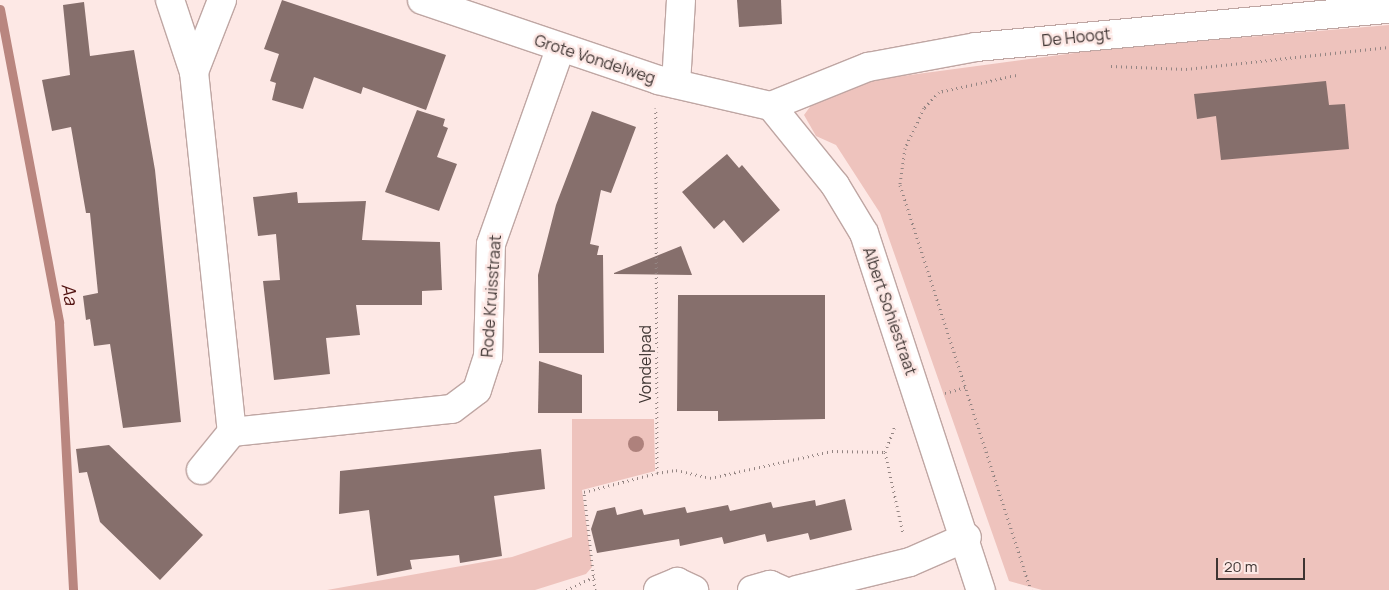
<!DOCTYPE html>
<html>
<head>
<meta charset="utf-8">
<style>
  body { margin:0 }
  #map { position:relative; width:1389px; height:590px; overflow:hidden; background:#fde8e5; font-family:Manrope,sans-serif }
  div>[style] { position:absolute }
  .green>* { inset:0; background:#eec3bd }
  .stream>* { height:9px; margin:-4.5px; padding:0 4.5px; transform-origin:4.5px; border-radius:4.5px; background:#b9867f }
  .building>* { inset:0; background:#866f6c }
  .path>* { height:3px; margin-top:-1.5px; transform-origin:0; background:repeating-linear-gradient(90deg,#948583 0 1px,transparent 0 5px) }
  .roads { filter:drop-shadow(1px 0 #bfa6a3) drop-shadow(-1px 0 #bfa6a3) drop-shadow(0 1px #bfa6a3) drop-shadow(0 -1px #bfa6a3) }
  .minor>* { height:28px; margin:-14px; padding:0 14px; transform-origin:14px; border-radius:14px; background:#fff }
  .trees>* { width:16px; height:16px; margin:-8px; border-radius:50%; background:#ae817c }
  span { translate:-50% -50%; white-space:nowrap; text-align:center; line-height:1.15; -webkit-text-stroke:5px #fde8e5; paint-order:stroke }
  .street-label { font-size:16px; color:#3e3432 }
  .water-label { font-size:18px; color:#50100e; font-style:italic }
  .scale { position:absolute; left:1216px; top:558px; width:89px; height:22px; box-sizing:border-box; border:2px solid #3e3432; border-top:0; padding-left:6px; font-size:15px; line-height:18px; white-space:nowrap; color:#3e3432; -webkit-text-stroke:4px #fde8e5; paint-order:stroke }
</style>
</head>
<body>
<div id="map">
  <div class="green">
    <div style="clip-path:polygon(1389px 25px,1389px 590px,1042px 590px,1009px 581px,880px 213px,836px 145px,816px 136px,804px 115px,818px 96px,865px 81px,1105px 49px)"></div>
    <div style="clip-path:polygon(572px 419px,654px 419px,655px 471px,582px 490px,592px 567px,586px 574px,535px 590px,327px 590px,512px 557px,572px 537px)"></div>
  </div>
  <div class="stream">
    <div style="left:0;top:9px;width:319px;rotate:79.3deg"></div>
    <div style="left:59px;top:322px;width:268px;rotate:87deg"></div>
  </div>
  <div class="building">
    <div style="clip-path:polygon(282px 0,446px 55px,426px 110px,363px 87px,361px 94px,314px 77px,303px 109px,272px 100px,276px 83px,270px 81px,279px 54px,264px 49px)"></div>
    <div style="clip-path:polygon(737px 0,781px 0,782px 24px,739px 27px)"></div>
    <div style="clip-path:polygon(84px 2px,90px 56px,134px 50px,155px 170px,181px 422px,123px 428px,110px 344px,94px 346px,90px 319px,86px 320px,83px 296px,98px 293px,90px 213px,86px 213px,71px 127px,52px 131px,42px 80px,70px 75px,63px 5px)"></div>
    <div style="clip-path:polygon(1326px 81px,1329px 105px,1345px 104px,1349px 149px,1221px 160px,1216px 116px,1197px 119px,1194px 94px)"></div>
    <div style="clip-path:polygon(417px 110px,445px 119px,443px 126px,448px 128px,437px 157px,457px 164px,439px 211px,385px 192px)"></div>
    <div style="clip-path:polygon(592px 111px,636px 127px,611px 193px,601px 190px,590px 244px,599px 246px,597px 255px,603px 255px,604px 353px,539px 353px,538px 275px,556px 205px)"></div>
    <div style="clip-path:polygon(727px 154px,739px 168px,742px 165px,780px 210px,743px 243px,724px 220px,714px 229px,682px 192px)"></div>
    <div style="clip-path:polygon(297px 192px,298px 203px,366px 201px,362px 240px,440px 242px,442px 290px,422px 291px,422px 305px,356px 305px,360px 335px,326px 338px,330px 374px,274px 380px,263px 281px,280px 280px,276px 234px,258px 236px,253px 197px)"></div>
    <div style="clip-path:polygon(681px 246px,692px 275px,614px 274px,614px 273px)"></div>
    <div style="clip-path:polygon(678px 295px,825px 295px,825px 419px,718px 421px,718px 411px,677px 411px)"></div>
    <div style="clip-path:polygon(539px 361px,582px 375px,582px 413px,538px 413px)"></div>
    <div style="clip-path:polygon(109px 445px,203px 535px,160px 580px,100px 522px,87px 472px,79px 473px,76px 449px)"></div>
    <div style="clip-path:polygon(541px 449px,545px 489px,494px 496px,502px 556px,460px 563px,459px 555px,410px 560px,412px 569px,377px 576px,369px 510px,339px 514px,340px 471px)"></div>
    <div style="clip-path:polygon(845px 499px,852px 530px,810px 540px,808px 533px,767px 542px,765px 534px,724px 544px,722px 537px,680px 546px,679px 539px,597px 553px,591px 529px,597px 511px,615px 507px,617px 515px,642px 509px,644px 515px,685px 507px,687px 513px,728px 505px,730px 511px,771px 502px,773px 508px,815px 500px,816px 506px)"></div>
  </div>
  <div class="path">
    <div style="left:1111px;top:66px;width:75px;rotate:2.3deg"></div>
    <div style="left:1186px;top:69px;width:204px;rotate:-6.2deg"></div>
    <div style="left:1016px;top:75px;width:79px;rotate:167.6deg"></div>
    <div style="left:939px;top:92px;width:22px;rotate:133deg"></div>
    <div style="left:924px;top:108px;width:44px;rotate:115.4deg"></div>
    <div style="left:905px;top:148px;width:37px;rotate:98deg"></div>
    <div style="left:900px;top:185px;width:426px;rotate:72.1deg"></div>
    <div style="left:945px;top:393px;width:22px;rotate:-16deg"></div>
    <div style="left:885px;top:452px;width:83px;rotate:77.5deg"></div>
    <div style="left:657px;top:473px;width:19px;rotate:-9deg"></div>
    <div style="left:676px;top:470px;width:35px;rotate:13deg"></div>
    <div style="left:710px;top:478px;width:125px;rotate:-12.5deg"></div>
    <div style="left:832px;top:451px;width:53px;rotate:1.1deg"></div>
    <div style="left:885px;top:452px;width:28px;rotate:-69deg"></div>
    <div style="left:566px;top:590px;width:31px;rotate:-25deg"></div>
    <div style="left:595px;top:590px;width:99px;rotate:-96.4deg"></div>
    <div style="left:584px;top:492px;width:75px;rotate:-14.6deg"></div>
    <div style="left:657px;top:473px;width:365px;rotate:-90.2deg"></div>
  </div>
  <div class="roads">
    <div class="minor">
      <div style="left:170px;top:0;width:76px;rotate:71.6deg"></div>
      <div style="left:194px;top:72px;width:362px;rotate:84deg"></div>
      <div style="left:232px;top:432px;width:221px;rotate:-6deg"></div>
      <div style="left:452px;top:409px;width:31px;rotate:-37deg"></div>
      <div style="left:477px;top:390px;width:35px;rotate:-72deg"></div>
      <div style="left:488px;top:357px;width:113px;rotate:-88.5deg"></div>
      <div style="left:491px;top:244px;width:207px;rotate:-70.5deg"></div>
      <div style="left:422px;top:0;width:249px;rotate:18.7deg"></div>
      <div style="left:658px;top:80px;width:116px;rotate:13deg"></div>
      <div style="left:194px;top:72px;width:77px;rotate:-68.7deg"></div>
      <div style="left:676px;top:84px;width:84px;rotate:-86.6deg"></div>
      <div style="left:771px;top:106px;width:105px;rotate:-21.9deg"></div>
      <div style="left:868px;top:67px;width:110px;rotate:-10.5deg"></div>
      <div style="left:976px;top:47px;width:415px;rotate:-5.3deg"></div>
      <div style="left:771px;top:106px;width:102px;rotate:51deg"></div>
      <div style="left:835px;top:185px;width:56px;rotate:58.9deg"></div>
      <div style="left:864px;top:233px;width:376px;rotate:71.9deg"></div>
      <div style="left:201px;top:470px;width:49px;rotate:-50.8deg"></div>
      <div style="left:658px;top:590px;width:21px;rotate:-23deg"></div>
      <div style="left:677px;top:582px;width:19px;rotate:25deg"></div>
      <div style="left:752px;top:590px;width:19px;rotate:-16deg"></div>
      <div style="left:770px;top:585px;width:13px;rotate:23deg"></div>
      <div style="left:796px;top:590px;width:117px;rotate:-13.8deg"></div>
      <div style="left:910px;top:562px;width:62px;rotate:-23.7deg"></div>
    </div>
  </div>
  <div class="trees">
    <div style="left:636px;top:444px"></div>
  </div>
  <div class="street-label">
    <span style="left:1076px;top:37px;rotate:-6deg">De Hoogt</span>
    <span style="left:595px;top:59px;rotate:18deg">Grote Vondelweg</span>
    <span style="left:491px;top:296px;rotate:-86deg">Rode Kruisstraat</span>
    <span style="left:890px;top:311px;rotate:71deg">Albert Sohiestraat</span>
    <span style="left:645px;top:364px;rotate:-90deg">Vondelpad</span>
  </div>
  <div class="water-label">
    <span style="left:70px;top:294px;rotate:79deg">Aa</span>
  </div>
  <div class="scale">20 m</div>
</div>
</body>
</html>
